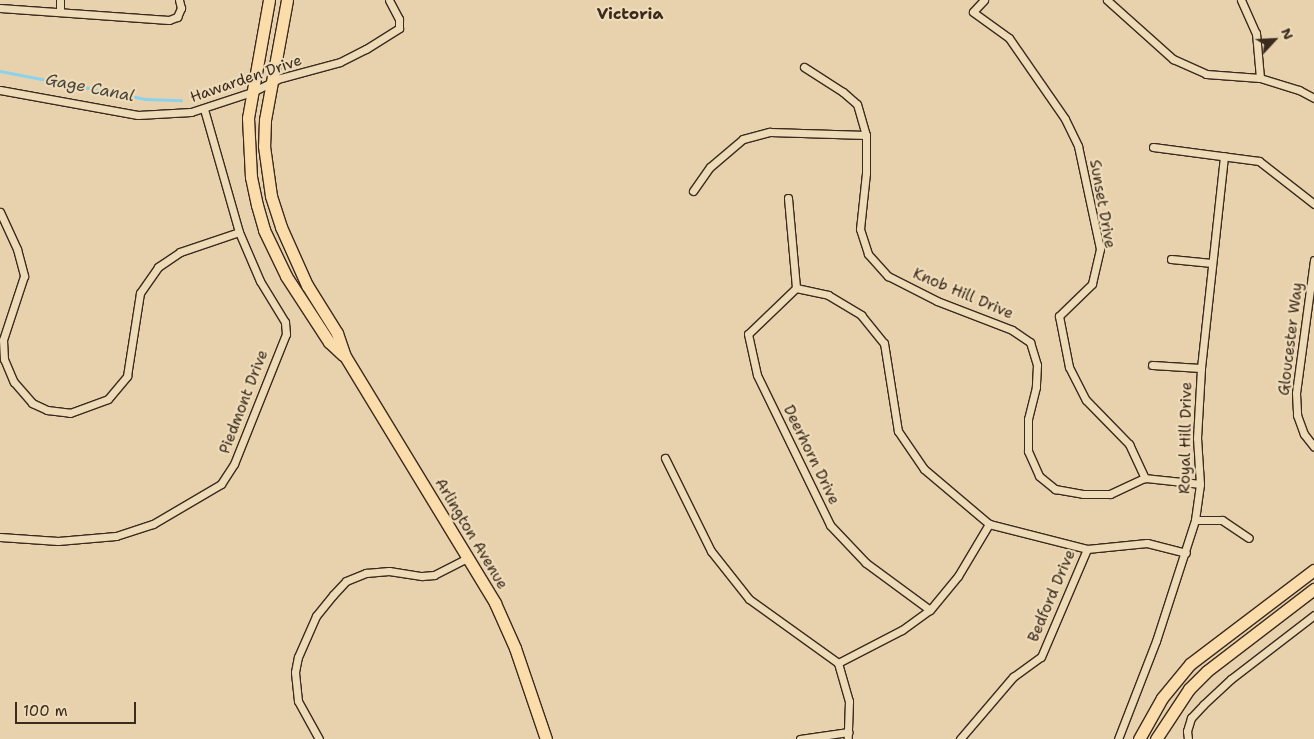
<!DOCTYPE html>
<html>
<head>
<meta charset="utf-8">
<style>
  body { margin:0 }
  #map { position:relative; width:1314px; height:739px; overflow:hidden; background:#e8d2ad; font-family:"Shantell Sans",sans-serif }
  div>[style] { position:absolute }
  .stream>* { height:2.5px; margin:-1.25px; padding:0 1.25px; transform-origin:1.25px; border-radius:1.25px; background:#8bd2ed }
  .roads { filter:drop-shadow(1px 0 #3b2a1e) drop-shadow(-1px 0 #3b2a1e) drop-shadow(0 1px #3b2a1e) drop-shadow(0 -1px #3b2a1e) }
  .minor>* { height:7px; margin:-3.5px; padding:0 3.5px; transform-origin:3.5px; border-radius:3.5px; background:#eedbb8 }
  .primary>* { height:11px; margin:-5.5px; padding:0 5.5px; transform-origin:5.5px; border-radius:5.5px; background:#fbddab }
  span { translate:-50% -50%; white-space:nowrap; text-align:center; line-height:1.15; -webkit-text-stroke:4.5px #eedbb8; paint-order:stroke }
  .street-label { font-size:15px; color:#3b2a1e }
  .neighbourhood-label { font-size:16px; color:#3b2a1e; font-weight:700 }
  .water-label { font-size:16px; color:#47433d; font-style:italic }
  .north { position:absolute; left:1249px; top:15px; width:50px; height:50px; -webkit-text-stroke:4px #eedbb8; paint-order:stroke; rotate:65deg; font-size:14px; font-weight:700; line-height:20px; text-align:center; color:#3b2a1e }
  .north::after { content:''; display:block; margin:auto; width:18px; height:22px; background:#3b2a1e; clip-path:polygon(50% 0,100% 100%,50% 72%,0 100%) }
  .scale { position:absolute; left:15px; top:702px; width:121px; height:22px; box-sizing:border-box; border:2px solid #3b2a1e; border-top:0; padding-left:6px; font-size:15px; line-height:18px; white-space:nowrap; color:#3b2a1e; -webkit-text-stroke:4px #eedbb8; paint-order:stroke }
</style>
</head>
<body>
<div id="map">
  <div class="stream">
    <div style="left:0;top:71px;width:148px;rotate:10.9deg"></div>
    <div style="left:145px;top:99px;width:36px;rotate:2deg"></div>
  </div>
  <div class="roads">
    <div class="minor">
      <div style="left:984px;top:0;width:16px;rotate:133deg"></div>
      <div style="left:973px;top:12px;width:44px;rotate:35.8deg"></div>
      <div style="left:1009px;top:38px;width:98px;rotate:55.3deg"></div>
      <div style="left:1065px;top:119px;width:30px;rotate:64deg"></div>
      <div style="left:1078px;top:146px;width:105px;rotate:77.9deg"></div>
      <div style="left:1100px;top:249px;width:36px;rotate:103deg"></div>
      <div style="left:1092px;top:284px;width:46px;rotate:135.9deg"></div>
      <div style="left:1059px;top:316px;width:52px;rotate:78.9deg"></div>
      <div style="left:1069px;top:367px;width:37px;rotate:63deg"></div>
      <div style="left:1086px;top:400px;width:62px;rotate:45.7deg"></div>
      <div style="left:1129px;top:444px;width:38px;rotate:65deg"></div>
      <div style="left:1145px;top:478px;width:55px;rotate:6.2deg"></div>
      <div style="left:1107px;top:0;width:89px;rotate:41.8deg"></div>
      <div style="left:1173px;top:59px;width:36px;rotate:24deg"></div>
      <div style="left:1206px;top:74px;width:54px;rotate:4.2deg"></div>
      <div style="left:1260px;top:78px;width:41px;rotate:17.1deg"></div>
      <div style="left:1299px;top:90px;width:17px;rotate:28deg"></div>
      <div style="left:1241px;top:0;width:36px;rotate:66deg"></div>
      <div style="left:1256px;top:33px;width:45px;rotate:84.9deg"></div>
      <div style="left:0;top:8px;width:169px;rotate:4.1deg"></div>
      <div style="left:169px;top:20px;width:9px;rotate:-21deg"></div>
      <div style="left:177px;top:17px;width:10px;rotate:-66deg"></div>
      <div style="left:181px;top:8px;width:8px;rotate:-104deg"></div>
      <div style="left:60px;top:12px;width:12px;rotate:-90deg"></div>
      <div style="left:804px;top:67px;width:46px;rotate:32.7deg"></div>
      <div style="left:843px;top:92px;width:18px;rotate:41deg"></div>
      <div style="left:857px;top:104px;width:32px;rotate:74deg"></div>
      <div style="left:0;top:90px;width:140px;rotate:10.3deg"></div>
      <div style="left:138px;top:115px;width:53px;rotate:-3.2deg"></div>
      <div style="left:191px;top:112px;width:64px;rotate:-18.2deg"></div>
      <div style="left:252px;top:92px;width:32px;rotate:-26deg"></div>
      <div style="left:281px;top:78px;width:61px;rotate:-15.2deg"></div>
      <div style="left:340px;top:62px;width:29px;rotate:-27deg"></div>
      <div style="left:366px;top:49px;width:39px;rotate:-32deg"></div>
      <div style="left:399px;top:28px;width:9px;rotate:-90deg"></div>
      <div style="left:399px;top:19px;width:21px;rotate:-118deg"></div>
      <div style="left:1153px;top:147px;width:107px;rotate:7.5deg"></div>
      <div style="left:1259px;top:161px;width:70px;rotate:38deg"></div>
      <div style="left:693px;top:191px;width:29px;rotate:-55deg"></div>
      <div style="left:710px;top:167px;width:43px;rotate:-40.3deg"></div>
      <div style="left:743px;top:139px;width:28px;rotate:-15deg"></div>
      <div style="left:770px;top:132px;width:96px;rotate:1.8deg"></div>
      <div style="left:866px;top:135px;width:38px;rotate:90deg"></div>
      <div style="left:866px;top:173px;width:56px;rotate:96.1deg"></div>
      <div style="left:860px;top:229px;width:26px;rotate:72deg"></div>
      <div style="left:868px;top:254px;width:30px;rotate:48deg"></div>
      <div style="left:888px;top:276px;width:55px;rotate:27deg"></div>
      <div style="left:937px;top:301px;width:80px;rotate:21.1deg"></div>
      <div style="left:1012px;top:330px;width:22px;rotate:34deg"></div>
      <div style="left:1030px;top:342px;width:24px;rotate:73deg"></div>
      <div style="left:1037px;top:365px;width:22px;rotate:93deg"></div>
      <div style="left:1036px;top:387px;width:33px;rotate:104deg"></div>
      <div style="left:1028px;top:419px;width:32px;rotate:90deg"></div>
      <div style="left:1028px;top:451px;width:27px;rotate:66deg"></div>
      <div style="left:1039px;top:476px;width:21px;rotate:39deg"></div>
      <div style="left:1055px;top:489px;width:28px;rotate:10deg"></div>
      <div style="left:1083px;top:494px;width:27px"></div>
      <div style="left:1110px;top:494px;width:38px;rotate:-25deg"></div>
      <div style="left:788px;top:198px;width:90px;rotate:84.9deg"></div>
      <div style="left:796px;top:288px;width:33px;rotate:12deg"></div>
      <div style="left:828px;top:295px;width:39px;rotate:31deg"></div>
      <div style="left:861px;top:315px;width:36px;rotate:51deg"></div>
      <div style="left:884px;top:343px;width:89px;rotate:81deg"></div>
      <div style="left:898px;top:431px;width:46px;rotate:55.6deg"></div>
      <div style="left:924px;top:469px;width:85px;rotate:40.2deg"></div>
      <div style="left:989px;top:524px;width:101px;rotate:14.3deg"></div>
      <div style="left:1087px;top:549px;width:60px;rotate:-5.7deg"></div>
      <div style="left:1147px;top:543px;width:40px;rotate:14.4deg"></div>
      <div style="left:0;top:212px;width:41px;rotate:65.3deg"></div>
      <div style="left:17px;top:249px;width:28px;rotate:75deg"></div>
      <div style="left:24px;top:276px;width:67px;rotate:108.2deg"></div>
      <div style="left:3px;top:340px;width:19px;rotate:87deg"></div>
      <div style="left:4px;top:359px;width:25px;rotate:67deg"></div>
      <div style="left:14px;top:382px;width:28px;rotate:49deg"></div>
      <div style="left:32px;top:403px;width:17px;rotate:25deg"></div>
      <div style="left:47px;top:410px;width:23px;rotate:7deg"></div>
      <div style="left:70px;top:413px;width:40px;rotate:-20.2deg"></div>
      <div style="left:108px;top:399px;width:30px;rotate:-50deg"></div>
      <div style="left:127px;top:376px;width:84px;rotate:-81.1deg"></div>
      <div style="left:140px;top:293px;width:32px;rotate:-55deg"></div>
      <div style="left:158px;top:267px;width:27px;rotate:-34deg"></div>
      <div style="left:180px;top:252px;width:62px;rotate:-18.7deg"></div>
      <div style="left:1171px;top:259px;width:41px;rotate:5.6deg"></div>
      <div style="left:1314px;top:260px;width:134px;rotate:97.7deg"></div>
      <div style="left:1296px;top:393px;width:22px;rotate:87deg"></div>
      <div style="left:1297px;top:415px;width:20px;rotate:70deg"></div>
      <div style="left:1304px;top:434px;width:16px;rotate:52deg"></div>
      <div style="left:796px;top:288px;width:66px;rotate:136.2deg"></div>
      <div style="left:748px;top:334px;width:42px;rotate:77.6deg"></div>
      <div style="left:757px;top:375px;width:167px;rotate:64deg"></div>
      <div style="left:830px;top:525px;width:52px;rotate:46.5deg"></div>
      <div style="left:866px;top:563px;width:79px;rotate:36.3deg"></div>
      <div style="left:1152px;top:365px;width:49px;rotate:3.5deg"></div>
      <div style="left:665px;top:458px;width:104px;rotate:63.7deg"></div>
      <div style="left:711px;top:551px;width:61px;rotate:51.6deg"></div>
      <div style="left:749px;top:599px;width:110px;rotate:35.7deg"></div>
      <div style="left:838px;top:663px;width:40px;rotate:74deg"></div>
      <div style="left:849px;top:701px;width:38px;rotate:92deg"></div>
      <div style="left:1195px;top:520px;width:27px"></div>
      <div style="left:1222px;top:520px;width:32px;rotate:34deg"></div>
      <div style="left:0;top:537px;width:58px;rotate:3.9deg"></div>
      <div style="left:58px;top:541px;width:58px;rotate:-4.9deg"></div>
      <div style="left:116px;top:536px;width:39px;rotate:-18deg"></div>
      <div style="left:153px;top:524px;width:79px;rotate:-30.5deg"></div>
      <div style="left:221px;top:484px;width:24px;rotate:-57deg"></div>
      <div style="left:234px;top:464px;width:140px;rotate:-68.2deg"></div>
      <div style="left:286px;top:334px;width:12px;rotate:-95deg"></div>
      <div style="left:285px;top:322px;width:48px;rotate:-121.4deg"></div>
      <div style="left:260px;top:281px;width:53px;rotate:-113.2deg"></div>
      <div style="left:239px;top:232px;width:128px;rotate:-105.9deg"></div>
      <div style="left:838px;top:663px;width:72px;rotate:-27.3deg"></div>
      <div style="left:902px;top:630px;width:34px;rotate:-36deg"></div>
      <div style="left:930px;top:610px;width:44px;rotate:-50.5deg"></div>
      <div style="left:958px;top:576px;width:61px;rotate:-59.2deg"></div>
      <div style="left:319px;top:739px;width:43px;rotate:-118.9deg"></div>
      <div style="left:298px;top:701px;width:29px;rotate:-96deg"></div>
      <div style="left:295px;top:672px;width:15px;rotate:-79deg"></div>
      <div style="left:298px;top:657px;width:45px;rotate:-66.3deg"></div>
      <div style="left:316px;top:616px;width:27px;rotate:-51deg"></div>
      <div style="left:333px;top:595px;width:19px;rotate:-47deg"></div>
      <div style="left:346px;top:581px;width:22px;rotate:-22deg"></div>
      <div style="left:366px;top:573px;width:23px;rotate:-5deg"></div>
      <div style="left:389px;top:571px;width:33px;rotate:9deg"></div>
      <div style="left:422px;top:576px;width:12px;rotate:-5deg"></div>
      <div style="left:434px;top:575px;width:38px;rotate:-27deg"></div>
      <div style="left:800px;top:739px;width:49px;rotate:-8.3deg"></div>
      <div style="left:960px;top:739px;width:82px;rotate:-49.5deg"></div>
      <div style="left:1013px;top:677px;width:34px;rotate:-36deg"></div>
      <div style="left:1041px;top:657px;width:117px;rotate:-66.9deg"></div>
      <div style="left:1118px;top:739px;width:105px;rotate:-68.8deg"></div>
      <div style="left:1156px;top:641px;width:127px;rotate:-72.1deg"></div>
      <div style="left:1195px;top:520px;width:36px;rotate:-82deg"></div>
      <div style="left:1200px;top:484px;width:46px;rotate:-93.7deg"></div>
      <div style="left:1197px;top:438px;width:70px;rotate:-86.7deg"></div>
      <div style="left:1201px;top:368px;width:213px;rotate:-83.8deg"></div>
      <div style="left:1188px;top:739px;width:8px;rotate:-97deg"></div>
      <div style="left:1187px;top:731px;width:14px;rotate:-73deg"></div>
      <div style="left:1191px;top:718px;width:18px;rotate:-47deg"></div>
      <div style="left:1203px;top:705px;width:38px;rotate:-43deg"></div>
      <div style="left:1231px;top:679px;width:105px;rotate:-37.6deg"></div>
    </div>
    <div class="primary">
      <div style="left:269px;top:0;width:120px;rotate:100.1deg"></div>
      <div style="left:248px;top:118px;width:59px;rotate:87.1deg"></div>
      <div style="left:251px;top:177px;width:29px;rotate:78deg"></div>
      <div style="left:257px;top:205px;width:26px;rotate:74deg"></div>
      <div style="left:264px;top:230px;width:51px;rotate:64.4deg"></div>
      <div style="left:286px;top:276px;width:79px;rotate:56.9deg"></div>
      <div style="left:329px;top:342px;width:19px;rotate:43deg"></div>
      <div style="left:287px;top:0;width:122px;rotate:100.4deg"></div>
      <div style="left:265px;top:120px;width:26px;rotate:92deg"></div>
      <div style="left:264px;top:146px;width:50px;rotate:82deg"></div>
      <div style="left:271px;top:196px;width:33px;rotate:72deg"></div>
      <div style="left:281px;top:227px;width:64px;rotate:65.9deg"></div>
      <div style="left:307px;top:285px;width:57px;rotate:58deg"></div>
      <div style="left:337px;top:333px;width:24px;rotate:71deg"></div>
      <div style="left:345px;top:356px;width:289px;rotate:58.7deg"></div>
      <div style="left:495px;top:603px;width:49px;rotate:66deg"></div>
      <div style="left:515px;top:648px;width:96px;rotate:71.2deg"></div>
      <div style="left:1139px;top:739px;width:47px;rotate:-60.7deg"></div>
      <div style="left:1162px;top:698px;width:44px;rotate:-50.5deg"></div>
      <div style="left:1190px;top:664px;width:156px;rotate:-37.2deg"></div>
      <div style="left:1156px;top:739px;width:60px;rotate:-56.6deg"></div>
      <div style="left:1189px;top:689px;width:25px;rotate:-45deg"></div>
      <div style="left:1207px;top:671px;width:135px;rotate:-37.5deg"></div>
    </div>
  </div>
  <div class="street-label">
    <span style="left:246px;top:79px;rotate:-19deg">Hawarden Drive</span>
    <span style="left:1102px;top:204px;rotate:80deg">Sunset Drive</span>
    <span style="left:963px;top:294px;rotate:23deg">Knob Hill Drive</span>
    <span style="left:1291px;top:339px;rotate:-83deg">Gloucester Way</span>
    <span style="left:244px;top:402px;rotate:-69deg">Piedmont Drive</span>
    <span style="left:1186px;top:438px;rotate:-89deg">Royal Hill Drive</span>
    <span style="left:811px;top:455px;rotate:64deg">Deerhorn Drive</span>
    <span style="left:471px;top:534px;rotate:59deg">Arlington Avenue</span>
    <span style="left:1052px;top:596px;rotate:-67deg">Bedford Drive</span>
  </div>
  <div class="neighbourhood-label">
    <span style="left:630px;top:14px">Victoria</span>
  </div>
  <div class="water-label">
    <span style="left:90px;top:88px;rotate:11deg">Gage Canal</span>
  </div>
  <div class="north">N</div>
  <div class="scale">100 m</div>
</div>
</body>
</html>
